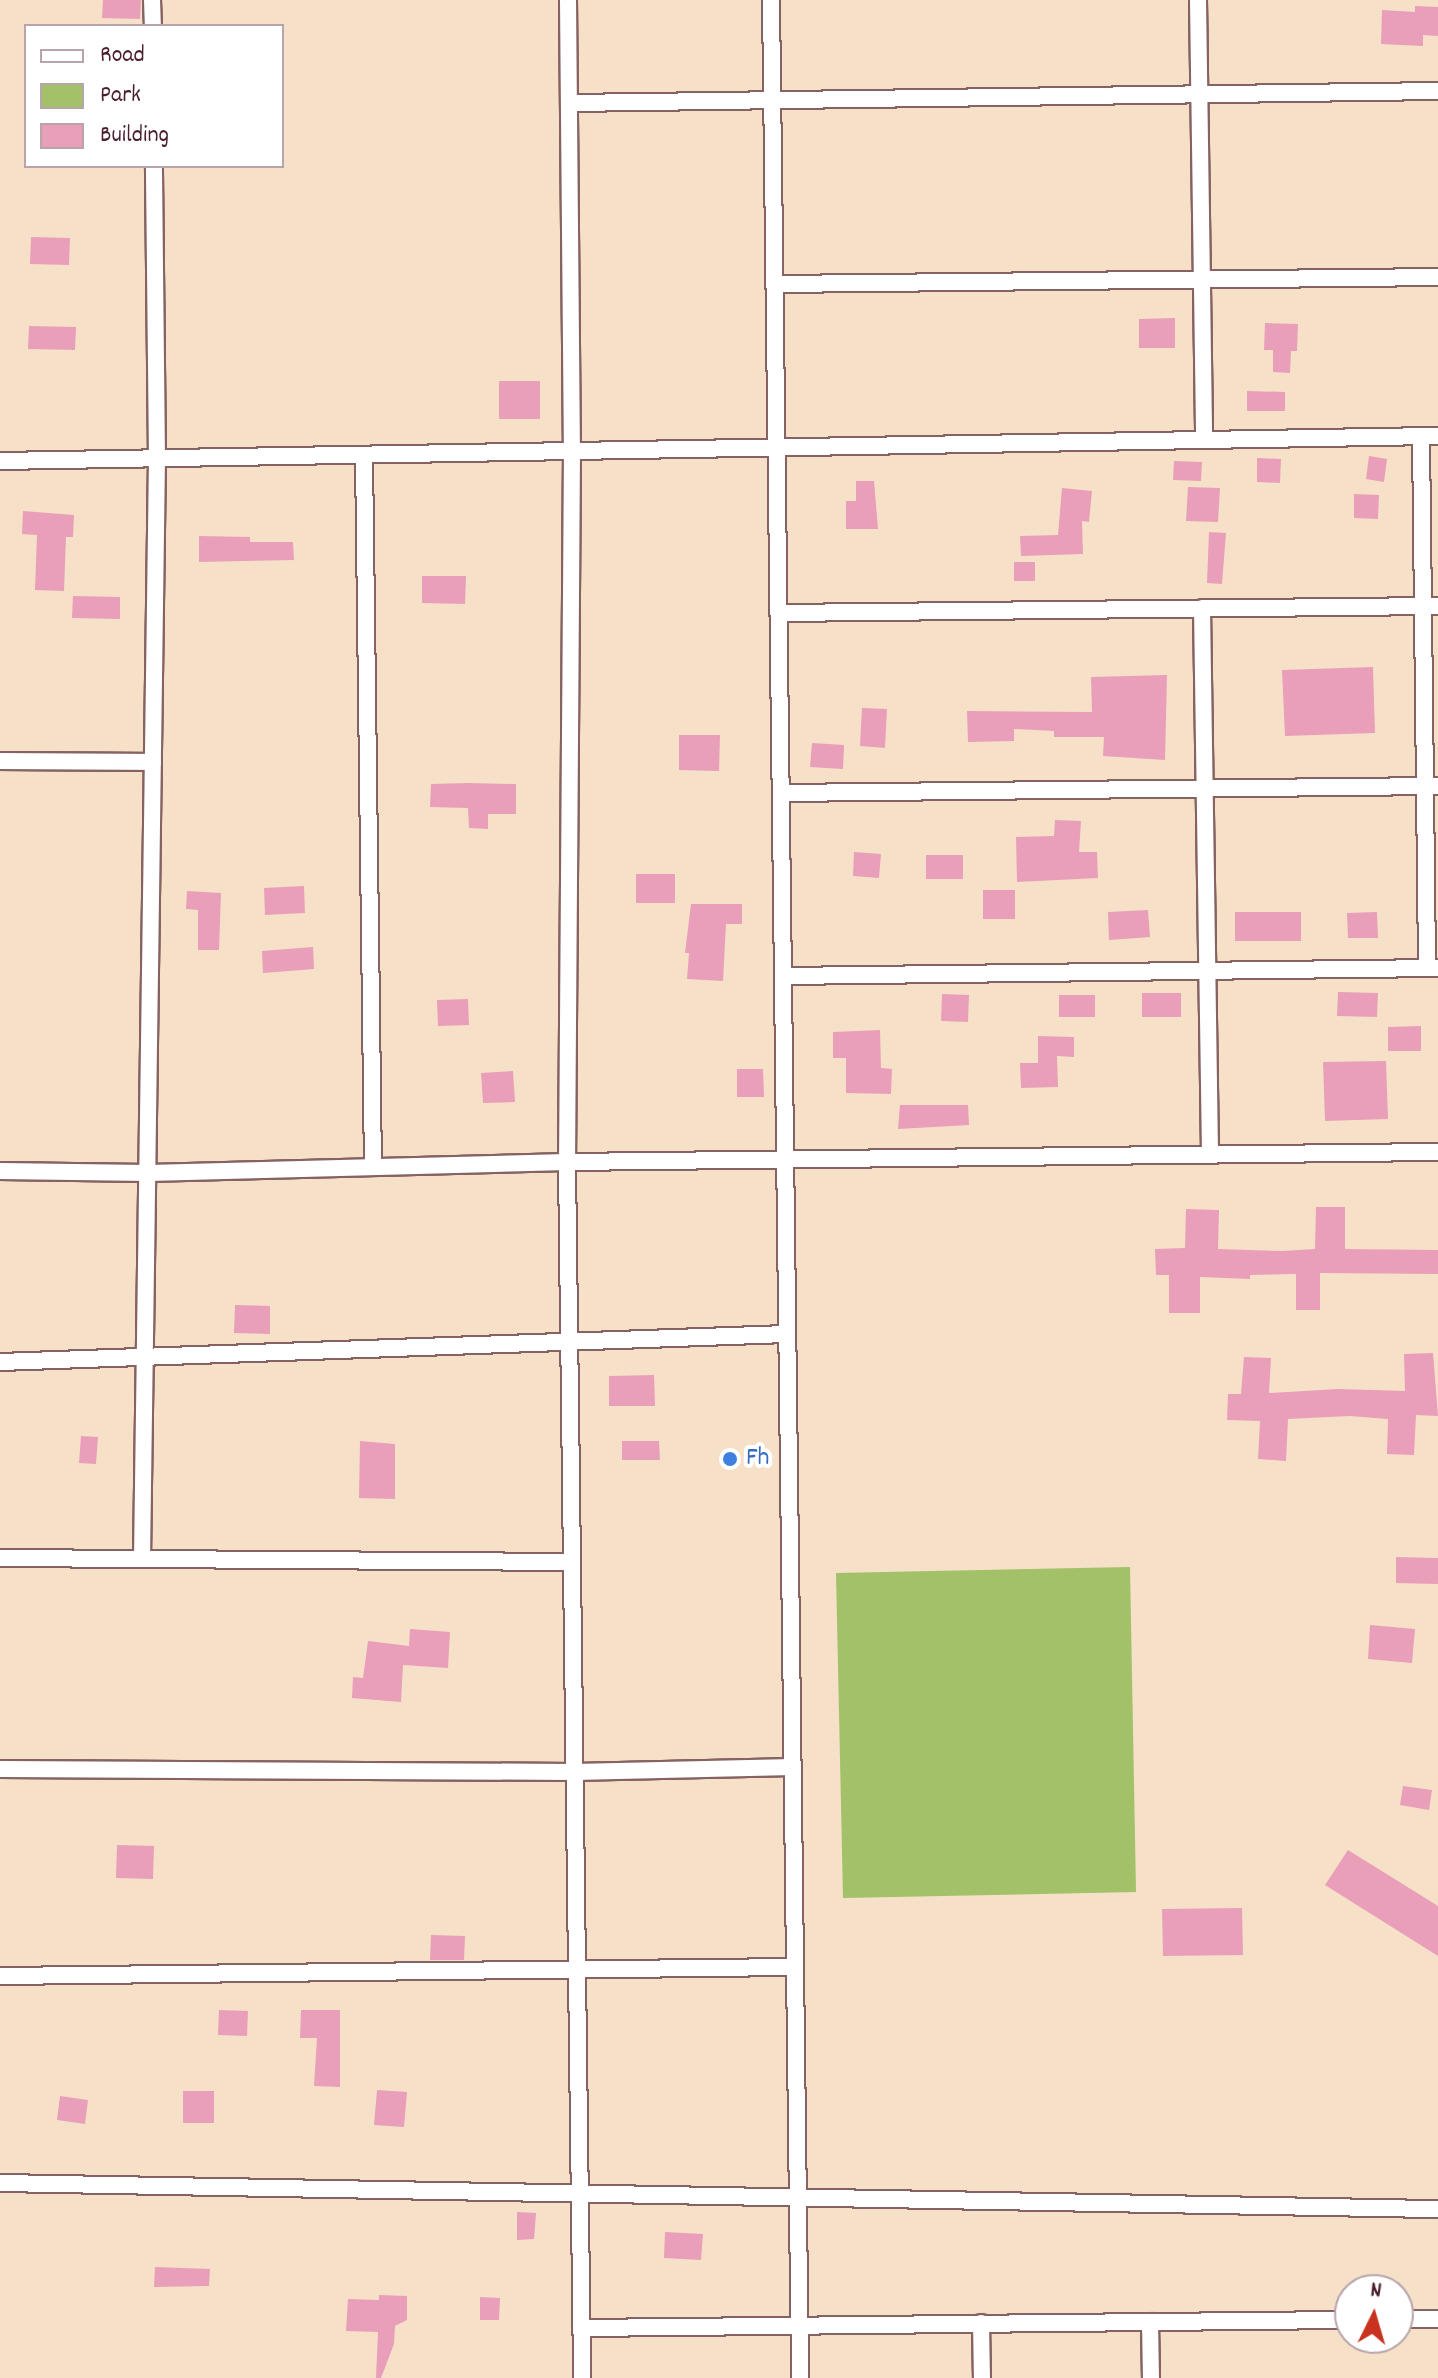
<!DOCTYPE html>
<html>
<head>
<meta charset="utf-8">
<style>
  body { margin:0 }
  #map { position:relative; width:1438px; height:2378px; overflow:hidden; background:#f6e0c8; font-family:Dekko,sans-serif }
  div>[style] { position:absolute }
  .green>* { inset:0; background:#a2c169 }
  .building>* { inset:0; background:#e99fb9 }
  .roads { filter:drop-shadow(2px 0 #866362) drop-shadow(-2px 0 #866362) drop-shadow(0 2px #866362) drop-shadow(0 -2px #866362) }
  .minor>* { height:16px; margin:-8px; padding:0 8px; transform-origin:8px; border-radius:8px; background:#fff }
  .dots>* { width:22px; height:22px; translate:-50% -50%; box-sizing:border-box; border:4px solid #fff; border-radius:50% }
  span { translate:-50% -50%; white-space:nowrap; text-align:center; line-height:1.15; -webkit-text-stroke:8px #fff; paint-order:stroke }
  .shop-label { font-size:26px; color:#366cbe }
  .left { translate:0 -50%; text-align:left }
  .legend { position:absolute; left:24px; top:24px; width:260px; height:144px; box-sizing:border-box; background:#fff; border:2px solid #b7a5aa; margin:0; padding:10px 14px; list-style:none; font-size:24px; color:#4a1f2b }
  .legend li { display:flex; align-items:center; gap:16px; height:40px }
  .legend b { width:40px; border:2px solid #b7a5aa }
  .north { position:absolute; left:1334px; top:2274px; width:80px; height:80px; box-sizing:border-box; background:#fff; border:2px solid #b7a5aa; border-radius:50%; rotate:5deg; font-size:22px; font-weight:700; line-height:32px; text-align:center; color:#4a1f2b }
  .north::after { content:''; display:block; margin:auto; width:28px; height:36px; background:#c8321e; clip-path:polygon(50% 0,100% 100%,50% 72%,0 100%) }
</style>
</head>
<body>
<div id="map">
  <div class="green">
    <div style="clip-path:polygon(1130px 1567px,1136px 1892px,843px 1898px,836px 1573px)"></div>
  </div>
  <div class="building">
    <div style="clip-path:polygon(103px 0,141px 0,140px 19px,102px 18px)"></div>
    <div style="clip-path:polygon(1415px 6px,1438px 7px,1438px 36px,1423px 35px,1423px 46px,1381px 44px,1382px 10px,1415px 12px)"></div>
    <div style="clip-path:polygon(31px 237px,70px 238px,69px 265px,30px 264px)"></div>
    <div style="clip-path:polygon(1175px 318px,1175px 348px,1139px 348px,1139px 319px)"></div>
    <div style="clip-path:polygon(1265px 323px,1298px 324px,1297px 351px,1291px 351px,1290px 373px,1273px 372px,1273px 350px,1264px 350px)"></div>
    <div style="clip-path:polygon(29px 326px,76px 327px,75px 350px,28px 349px)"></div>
    <div style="clip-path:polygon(499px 381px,540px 381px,540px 419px,499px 419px)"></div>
    <div style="clip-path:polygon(1247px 391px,1285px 392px,1285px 411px,1247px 411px)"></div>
    <div style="clip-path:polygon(1369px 456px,1387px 459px,1384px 482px,1366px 479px)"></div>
    <div style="clip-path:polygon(1257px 458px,1281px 459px,1280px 483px,1257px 482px)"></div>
    <div style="clip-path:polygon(1174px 461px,1202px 462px,1201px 481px,1173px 480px)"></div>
    <div style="clip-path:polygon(856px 481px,874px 481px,878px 529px,846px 529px,846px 501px,856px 501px)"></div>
    <div style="clip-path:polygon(1188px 487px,1220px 488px,1218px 522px,1186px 521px)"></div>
    <div style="clip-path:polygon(1062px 488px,1092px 491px,1089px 522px,1082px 521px,1083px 554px,1021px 556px,1020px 536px,1058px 535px)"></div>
    <div style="clip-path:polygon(1354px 494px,1379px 495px,1378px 519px,1354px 518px)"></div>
    <div style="clip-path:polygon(23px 511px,74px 515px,73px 537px,66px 537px,64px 591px,35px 590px,37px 535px,22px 534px)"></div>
    <div style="clip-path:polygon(1209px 532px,1226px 533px,1222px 584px,1207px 583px)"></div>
    <div style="clip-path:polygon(199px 536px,250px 537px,250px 542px,293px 542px,294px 560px,199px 562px)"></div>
    <div style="clip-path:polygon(1014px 562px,1035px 562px,1035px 581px,1014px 581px)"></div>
    <div style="clip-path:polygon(422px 576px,466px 576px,465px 604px,422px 603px)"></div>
    <div style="clip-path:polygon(73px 596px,120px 597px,120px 619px,72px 618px)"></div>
    <div style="clip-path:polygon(1373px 667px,1375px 733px,1285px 736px,1282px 670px)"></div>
    <div style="clip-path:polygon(1167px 675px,1165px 760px,1103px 756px,1104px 737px,1054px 737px,1054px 731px,1014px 729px,1014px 741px,968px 742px,967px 711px,1092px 712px,1091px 677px)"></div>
    <div style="clip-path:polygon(862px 708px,887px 709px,885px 748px,860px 746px)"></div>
    <div style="clip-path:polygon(679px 735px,720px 735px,719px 771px,679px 770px)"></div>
    <div style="clip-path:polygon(812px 743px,844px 745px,843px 769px,810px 767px)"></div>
    <div style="clip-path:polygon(468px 783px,516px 784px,516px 814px,488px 814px,488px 829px,469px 828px,468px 808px,430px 807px,431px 784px)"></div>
    <div style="clip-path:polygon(1055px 820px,1081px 821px,1079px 852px,1097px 852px,1098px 878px,1017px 882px,1016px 837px,1054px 836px)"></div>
    <div style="clip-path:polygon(854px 852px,881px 854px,879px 878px,853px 876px)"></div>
    <div style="clip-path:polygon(926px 855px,963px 855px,963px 879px,926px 879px)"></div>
    <div style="clip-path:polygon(636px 874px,675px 874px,675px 903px,636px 903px)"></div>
    <div style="clip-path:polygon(304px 886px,305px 913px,265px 915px,264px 888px)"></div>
    <div style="clip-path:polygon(983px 890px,1015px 890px,1015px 919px,983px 919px)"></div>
    <div style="clip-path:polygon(187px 891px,221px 893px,219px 950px,198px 950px,198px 910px,186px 909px)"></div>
    <div style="clip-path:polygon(691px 904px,742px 904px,742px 924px,726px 924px,723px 981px,687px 979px,689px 953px,685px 953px)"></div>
    <div style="clip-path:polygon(1148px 910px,1150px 937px,1109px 940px,1108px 912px)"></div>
    <div style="clip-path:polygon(1235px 912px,1301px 912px,1301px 941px,1235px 941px)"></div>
    <div style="clip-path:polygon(1377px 912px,1378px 938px,1348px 938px,1347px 913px)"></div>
    <div style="clip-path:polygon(313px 947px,314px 969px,263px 973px,262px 951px)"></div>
    <div style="clip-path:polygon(1338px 992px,1378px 993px,1377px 1017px,1337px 1016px)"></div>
    <div style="clip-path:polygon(1142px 993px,1181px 993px,1181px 1017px,1142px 1017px)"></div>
    <div style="clip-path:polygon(942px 994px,969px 995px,968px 1022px,941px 1021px)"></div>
    <div style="clip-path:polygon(1059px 995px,1095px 995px,1095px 1017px,1059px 1017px)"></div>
    <div style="clip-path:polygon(468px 999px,469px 1025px,438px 1026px,437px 1000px)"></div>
    <div style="clip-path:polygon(1421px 1026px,1421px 1051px,1388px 1051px,1388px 1027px)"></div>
    <div style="clip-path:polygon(880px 1030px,881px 1068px,892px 1069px,891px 1094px,846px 1093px,846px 1058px,833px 1058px,833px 1032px)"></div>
    <div style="clip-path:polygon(1038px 1036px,1074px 1037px,1074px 1057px,1057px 1056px,1058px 1087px,1021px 1088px,1020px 1063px,1038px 1063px)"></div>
    <div style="clip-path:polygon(1386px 1061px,1388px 1119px,1325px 1121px,1323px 1062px)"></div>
    <div style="clip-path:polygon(737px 1069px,763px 1069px,764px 1097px,737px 1097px)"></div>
    <div style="clip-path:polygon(513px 1071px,515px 1102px,483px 1103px,481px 1073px)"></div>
    <div style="clip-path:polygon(900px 1105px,968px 1105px,969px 1125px,898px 1129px)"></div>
    <div style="clip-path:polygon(1316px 1207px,1345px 1207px,1345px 1249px,1438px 1250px,1438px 1274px,1320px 1273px,1320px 1310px,1296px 1310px,1296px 1274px,1250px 1275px,1250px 1279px,1200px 1277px,1200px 1313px,1169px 1313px,1169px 1275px,1156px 1275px,1155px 1249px,1185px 1248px,1186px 1209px,1219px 1210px,1218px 1249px,1282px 1251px,1315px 1249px)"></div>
    <div style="clip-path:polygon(235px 1305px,270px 1306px,270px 1334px,234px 1333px)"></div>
    <div style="clip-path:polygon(1433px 1353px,1438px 1416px,1416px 1415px,1414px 1455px,1387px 1454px,1388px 1419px,1350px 1416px,1288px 1419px,1286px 1461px,1258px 1459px,1260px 1421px,1227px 1420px,1228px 1394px,1241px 1394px,1244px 1357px,1271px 1358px,1269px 1393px,1338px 1389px,1405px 1391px,1404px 1354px)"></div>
    <div style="clip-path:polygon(654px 1375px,655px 1406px,609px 1406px,609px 1376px)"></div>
    <div style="clip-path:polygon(81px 1436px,98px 1437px,96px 1464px,79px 1463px)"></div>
    <div style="clip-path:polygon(360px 1441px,395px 1444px,395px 1499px,359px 1498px)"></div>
    <div style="clip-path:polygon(622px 1441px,659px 1441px,660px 1460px,622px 1460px)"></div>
    <div style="clip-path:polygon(1396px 1557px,1438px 1558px,1438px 1584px,1396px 1583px)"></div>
    <div style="clip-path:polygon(1370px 1625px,1415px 1629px,1412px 1663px,1368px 1659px)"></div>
    <div style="clip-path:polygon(410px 1629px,450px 1632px,448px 1668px,403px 1665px,401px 1702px,352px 1698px,353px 1677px,363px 1678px,368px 1641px,409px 1646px)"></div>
    <div style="clip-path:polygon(1403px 1786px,1432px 1790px,1429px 1810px,1400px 1805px)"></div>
    <div style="clip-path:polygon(117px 1845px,154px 1846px,153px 1879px,116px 1878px)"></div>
    <div style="clip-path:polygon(1348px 1850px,1438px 1906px,1438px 1956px,1325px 1885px)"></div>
    <div style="clip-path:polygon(1242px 1908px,1243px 1955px,1163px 1956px,1162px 1909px)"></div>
    <div style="clip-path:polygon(431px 1935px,465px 1936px,464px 1960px,430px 1960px)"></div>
    <div style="clip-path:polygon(219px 2010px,248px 2011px,247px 2036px,218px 2035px)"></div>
    <div style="clip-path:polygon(301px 2010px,340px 2010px,340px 2087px,314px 2086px,317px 2038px,300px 2038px)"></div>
    <div style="clip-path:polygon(377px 2090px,407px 2092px,404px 2127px,374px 2125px)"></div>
    <div style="clip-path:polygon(183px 2091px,214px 2091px,214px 2123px,183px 2123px)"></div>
    <div style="clip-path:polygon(60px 2096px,88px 2100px,85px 2124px,57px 2120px)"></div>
    <div style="clip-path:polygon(517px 2212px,536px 2213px,534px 2239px,517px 2240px)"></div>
    <div style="clip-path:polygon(665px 2232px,703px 2234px,701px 2260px,664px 2258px)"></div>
    <div style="clip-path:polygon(155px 2267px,210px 2269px,209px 2286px,154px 2287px)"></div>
    <div style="clip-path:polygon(379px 2295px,407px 2296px,407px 2320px,395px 2326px,394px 2344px,381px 2378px,376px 2378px,378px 2332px,346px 2331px,348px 2299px,379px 2300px)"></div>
    <div style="clip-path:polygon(480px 2297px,500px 2298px,499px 2320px,480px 2320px)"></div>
  </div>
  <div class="roads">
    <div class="minor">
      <div style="left:152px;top:0;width:26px;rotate:88deg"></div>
      <div style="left:568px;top:0;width:451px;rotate:89.5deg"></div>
      <div style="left:572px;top:451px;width:711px;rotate:90.4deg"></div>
      <div style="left:567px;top:1162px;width:1216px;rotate:89.29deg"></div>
      <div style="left:771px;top:0;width:2378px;rotate:89.3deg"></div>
      <div style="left:1198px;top:0;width:440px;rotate:89.2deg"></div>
      <div style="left:569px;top:103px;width:869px;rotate:-0.79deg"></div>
      <div style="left:775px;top:284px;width:663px;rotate:-0.6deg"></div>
      <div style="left:1421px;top:436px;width:532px;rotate:89.35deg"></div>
      <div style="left:364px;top:455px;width:712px;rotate:89.28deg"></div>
      <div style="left:0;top:461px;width:1438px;rotate:-1deg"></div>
      <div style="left:1202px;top:608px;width:547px;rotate:89.16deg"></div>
      <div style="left:779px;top:613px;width:659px;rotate:-0.61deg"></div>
      <div style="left:0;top:761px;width:153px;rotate:0.4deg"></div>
      <div style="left:781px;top:793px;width:657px;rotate:-0.61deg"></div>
      <div style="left:783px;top:976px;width:655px;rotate:-0.7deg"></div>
      <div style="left:0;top:1171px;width:148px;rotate:0.8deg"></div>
      <div style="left:148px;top:1173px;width:419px;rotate:-1.5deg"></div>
      <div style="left:567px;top:1162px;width:871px;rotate:-0.66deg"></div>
      <div style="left:0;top:1362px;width:787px;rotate:-2.04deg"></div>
      <div style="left:0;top:1558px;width:572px;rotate:0.4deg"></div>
      <div style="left:142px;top:1559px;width:1100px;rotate:-89.22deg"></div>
      <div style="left:157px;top:459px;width:293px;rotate:-90.6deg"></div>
      <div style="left:0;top:1769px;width:574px;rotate:0.3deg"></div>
      <div style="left:574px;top:1772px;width:219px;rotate:-1.3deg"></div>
      <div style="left:0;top:1976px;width:795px;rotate:-0.65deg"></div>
      <div style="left:0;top:2183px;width:1438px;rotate:1.04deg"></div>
      <div style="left:1398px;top:2319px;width:40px"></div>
      <div style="left:1150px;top:2322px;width:56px;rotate:89deg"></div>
      <div style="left:981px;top:2323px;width:55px;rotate:89deg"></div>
      <div style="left:581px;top:2328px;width:769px;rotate:-0.6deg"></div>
    </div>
  </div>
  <div class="dots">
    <div style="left:730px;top:1459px;background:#3f7fe0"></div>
  </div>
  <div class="shop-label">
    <span class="left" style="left:746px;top:1459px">Fh</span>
  </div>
  <ul class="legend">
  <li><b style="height:10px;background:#fff"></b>Road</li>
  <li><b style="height:22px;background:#a2c169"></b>Park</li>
  <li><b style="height:22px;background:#e99fb9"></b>Building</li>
  </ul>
  <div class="north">N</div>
</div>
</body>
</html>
